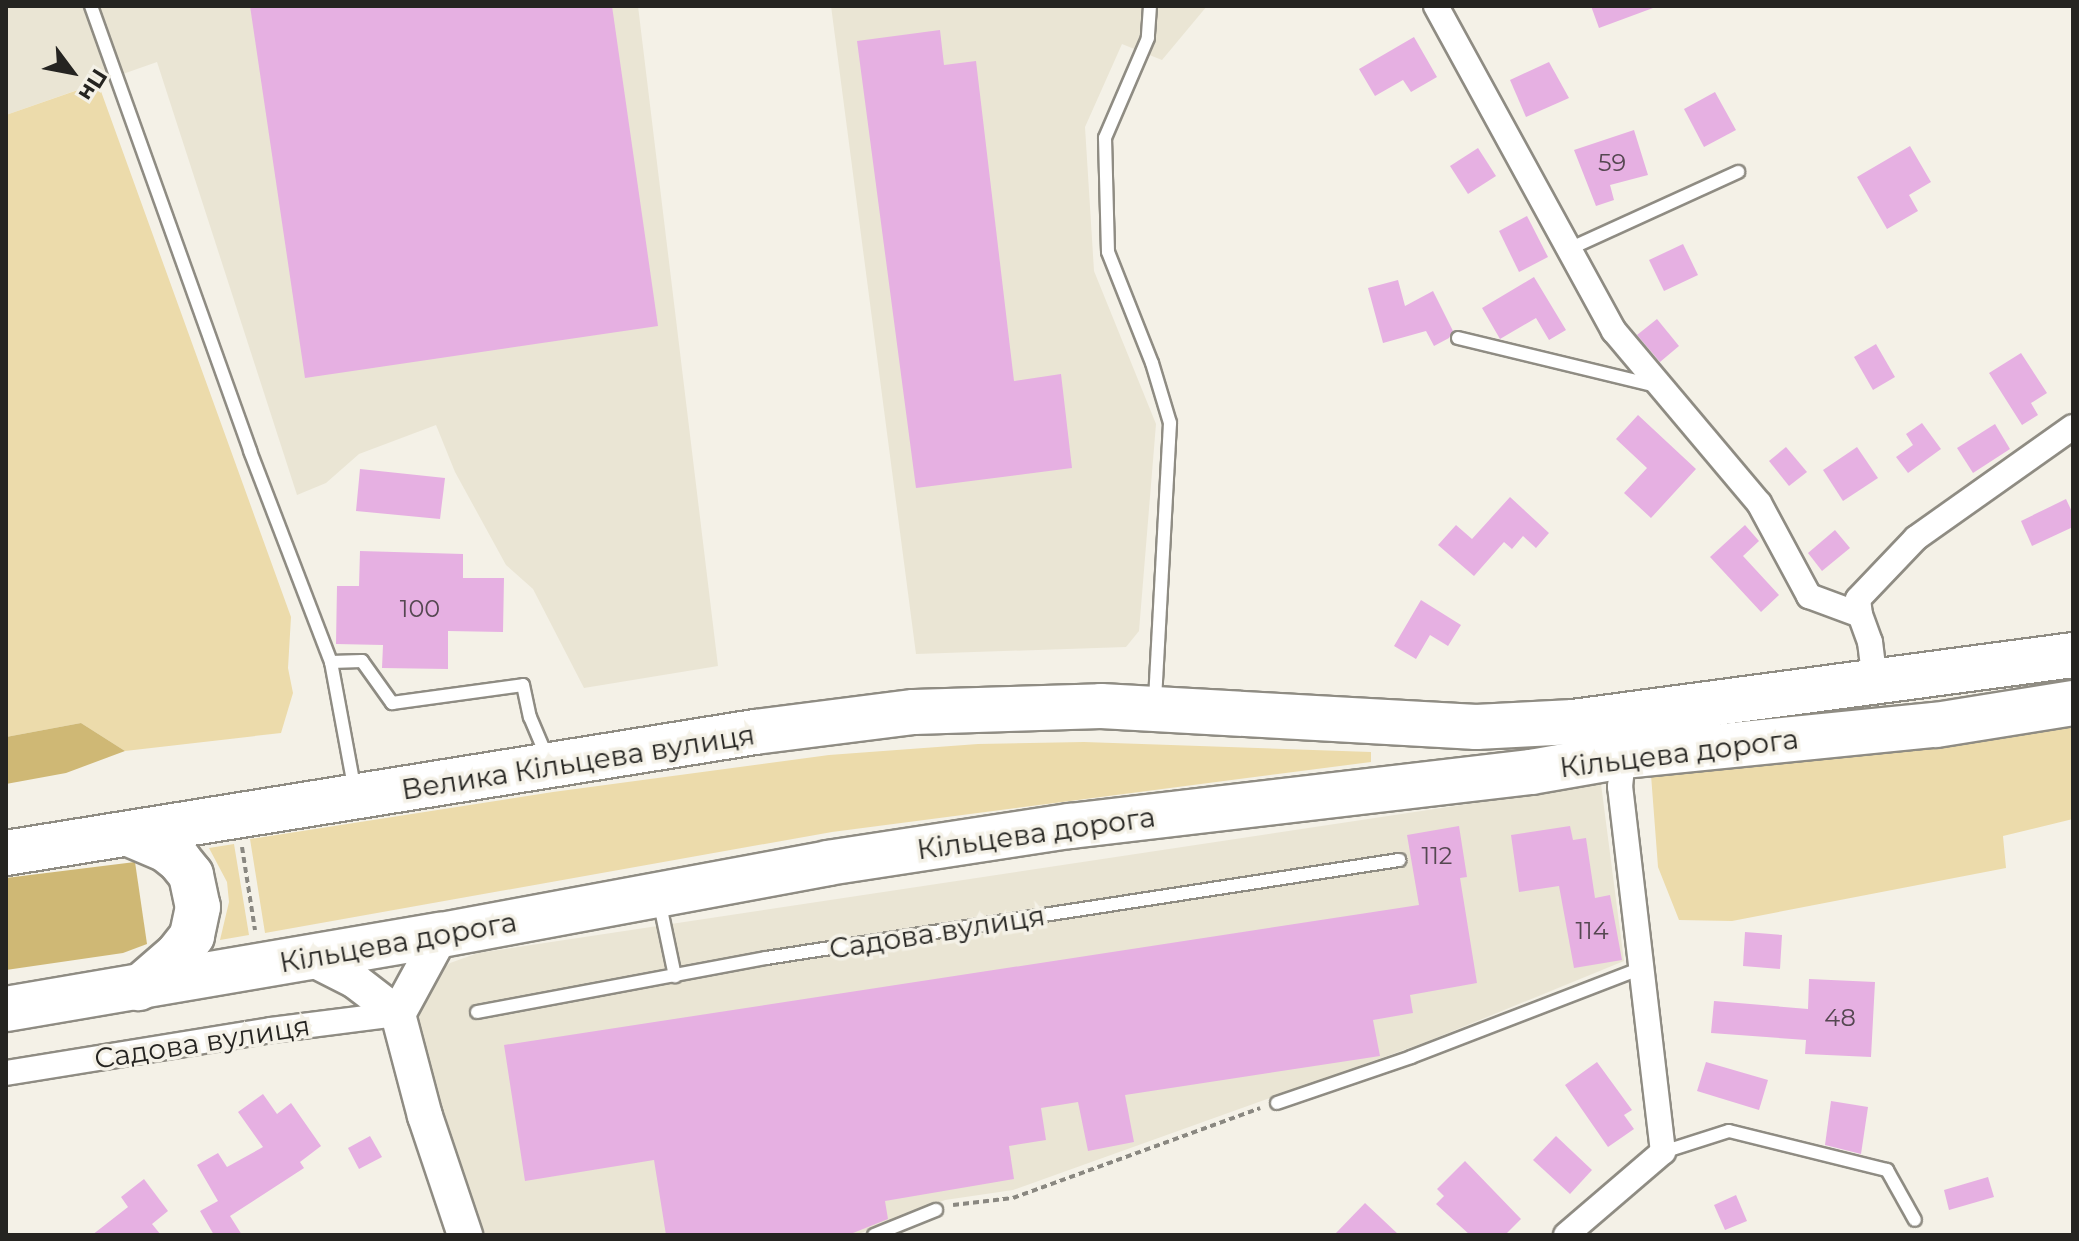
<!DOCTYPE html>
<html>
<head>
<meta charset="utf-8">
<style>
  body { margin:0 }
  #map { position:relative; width:2079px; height:1241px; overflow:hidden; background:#f4f1e7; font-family:Montserrat,sans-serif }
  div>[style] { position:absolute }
  .built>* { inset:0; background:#eae5d4 }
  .green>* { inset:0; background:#ecdbab }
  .forest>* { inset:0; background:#cfb875 }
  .building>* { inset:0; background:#e6b0e2 }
  .path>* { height:4px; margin-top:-2px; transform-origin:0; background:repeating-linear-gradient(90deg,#8a8881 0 6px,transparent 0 10px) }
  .roads { filter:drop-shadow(2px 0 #8f8c83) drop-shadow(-2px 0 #8f8c83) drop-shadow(0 2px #8f8c83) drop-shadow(0 -2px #8f8c83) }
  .lane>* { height:12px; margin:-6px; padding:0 6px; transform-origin:6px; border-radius:6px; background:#fff }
  .street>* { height:24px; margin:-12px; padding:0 12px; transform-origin:12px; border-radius:12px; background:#fff }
  .secondary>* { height:34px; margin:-17px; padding:0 17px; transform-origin:17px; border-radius:17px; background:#fff }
  .highway>* { height:44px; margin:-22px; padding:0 22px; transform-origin:22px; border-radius:22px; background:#fff }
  span { translate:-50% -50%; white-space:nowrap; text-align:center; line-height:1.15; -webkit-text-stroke:7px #f4f1e7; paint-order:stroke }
  .number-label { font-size:24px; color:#554751 }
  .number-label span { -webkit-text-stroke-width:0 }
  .street-label { font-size:28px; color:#252421 }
  .frame { position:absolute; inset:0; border:8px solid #252421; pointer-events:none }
  .north { position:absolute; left:32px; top:32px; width:80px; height:80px; -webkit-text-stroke:6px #f4f1e7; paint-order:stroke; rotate:122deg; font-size:22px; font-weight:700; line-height:32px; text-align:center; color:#252421 }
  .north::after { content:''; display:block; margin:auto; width:28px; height:36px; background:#252421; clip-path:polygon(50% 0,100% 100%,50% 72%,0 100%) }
</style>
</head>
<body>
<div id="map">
  <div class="built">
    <div style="clip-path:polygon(6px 6px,638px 6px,718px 666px,584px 688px,533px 589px,506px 565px,455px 472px,436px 425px,359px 454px,326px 483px,297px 495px,157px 62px,6px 115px)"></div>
    <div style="clip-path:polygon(831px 6px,1207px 6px,1162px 60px,1122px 44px,1085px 127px,1094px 271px,1156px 424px,1139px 631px,1126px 647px,916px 654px)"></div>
    <div style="clip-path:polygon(1601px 784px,1624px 961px,1426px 1042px,1013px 1190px,945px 1200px,856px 1235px,482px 1235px,428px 1087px,415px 1033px,416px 1009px,437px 974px,450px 963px,478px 953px)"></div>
  </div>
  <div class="green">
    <div style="clip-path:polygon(98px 83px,291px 617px,288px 668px,293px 693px,281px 733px,125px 751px,81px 723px,6px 737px,6px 115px)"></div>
    <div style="clip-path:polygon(2073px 723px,2073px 819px,2003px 836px,2006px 868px,1732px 921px,1679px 920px,1658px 867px,1651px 775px)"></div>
    <div style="clip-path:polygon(1084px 742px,1371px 752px,1371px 762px,832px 832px,265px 933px,250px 839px,553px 792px,829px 755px,978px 744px)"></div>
    <div style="clip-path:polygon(234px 844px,249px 935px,220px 940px,229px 902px,227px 882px,209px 848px)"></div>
  </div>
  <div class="forest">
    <div style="clip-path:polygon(81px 723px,125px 751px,66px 773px,6px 784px,6px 737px)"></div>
    <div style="clip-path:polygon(135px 862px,147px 944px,123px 953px,6px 970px,6px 878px)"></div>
  </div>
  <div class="building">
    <div style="clip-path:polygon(250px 6px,612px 6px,658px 326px,305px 378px)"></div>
    <div style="clip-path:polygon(1591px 6px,1653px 6px,1653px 8px,1599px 28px)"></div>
    <div style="clip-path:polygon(940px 30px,944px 65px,976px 61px,1014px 381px,1061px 374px,1072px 468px,916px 488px,857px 41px)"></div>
    <div style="clip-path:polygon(1414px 37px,1437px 77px,1411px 92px,1403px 80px,1375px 96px,1359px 69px)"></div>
    <div style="clip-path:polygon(1549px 62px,1569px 98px,1526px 117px,1510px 80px)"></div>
    <div style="clip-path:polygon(1715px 92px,1736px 130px,1704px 147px,1684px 109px)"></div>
    <div style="clip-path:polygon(1634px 130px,1648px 175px,1610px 185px,1614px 200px,1596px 206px,1574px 150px)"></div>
    <div style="clip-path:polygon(1910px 146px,1931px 182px,1909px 195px,1918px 211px,1887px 229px,1857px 177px)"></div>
    <div style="clip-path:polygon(1478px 148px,1496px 176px,1468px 194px,1450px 166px)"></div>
    <div style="clip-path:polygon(1527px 216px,1548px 257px,1519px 272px,1499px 231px)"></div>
    <div style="clip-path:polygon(1683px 244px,1698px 275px,1664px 291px,1649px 260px)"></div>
    <div style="clip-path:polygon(1534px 277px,1566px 330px,1549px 340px,1536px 318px,1500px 339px,1482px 308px)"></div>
    <div style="clip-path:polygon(1398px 280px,1405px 306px,1433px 291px,1453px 331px,1449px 338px,1434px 346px,1426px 331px,1383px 343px,1368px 288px)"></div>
    <div style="clip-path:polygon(1657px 319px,1679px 346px,1660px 362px,1637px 335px)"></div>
    <div style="clip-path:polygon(1876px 344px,1895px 377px,1873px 390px,1854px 357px)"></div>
    <div style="clip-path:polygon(2021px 353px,2047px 393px,2031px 403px,2038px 415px,2022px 425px,1989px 373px)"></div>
    <div style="clip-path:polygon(1638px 415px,1696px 469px,1651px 518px,1624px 493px,1647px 468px,1616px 439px)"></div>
    <div style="clip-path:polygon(1922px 423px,1941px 449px,1908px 473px,1896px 457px,1913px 445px,1906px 434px)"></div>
    <div style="clip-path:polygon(1995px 424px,2010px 449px,1973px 473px,1957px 448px)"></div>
    <div style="clip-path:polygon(1786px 447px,1807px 472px,1789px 486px,1769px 461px)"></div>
    <div style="clip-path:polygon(1857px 447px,1878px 478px,1843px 501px,1823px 470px)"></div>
    <div style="clip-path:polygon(360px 469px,445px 478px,440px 519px,356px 511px)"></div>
    <div style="clip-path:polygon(1510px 497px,1549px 533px,1536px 548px,1523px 536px,1512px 549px,1504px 542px,1474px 576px,1438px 545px,1456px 525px,1472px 539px)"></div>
    <div style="clip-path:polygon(2066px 499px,2073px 514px,2073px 527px,2032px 546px,2021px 521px)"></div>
    <div style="clip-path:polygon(1745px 525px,1759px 541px,1743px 556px,1779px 595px,1761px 612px,1710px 557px)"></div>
    <div style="clip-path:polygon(1835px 530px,1850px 548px,1822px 571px,1808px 553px)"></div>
    <div style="clip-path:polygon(360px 551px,463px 554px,463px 578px,504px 578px,503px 632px,448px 631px,448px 669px,382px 668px,383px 645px,336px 644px,337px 586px,359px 586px)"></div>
    <div style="clip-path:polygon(1421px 600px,1461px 625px,1448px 646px,1430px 635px,1416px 659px,1394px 646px)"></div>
    <div style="clip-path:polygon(1459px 826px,1467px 877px,1460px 878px,1477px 983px,1410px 995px,1413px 1013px,1373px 1020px,1380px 1056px,1125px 1095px,1134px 1142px,1088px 1151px,1078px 1102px,1041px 1108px,1046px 1140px,1009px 1146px,1014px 1179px,885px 1201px,888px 1219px,848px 1235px,666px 1235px,654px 1160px,525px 1181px,504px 1045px,1419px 905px,1407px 835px)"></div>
    <div style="clip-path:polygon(1570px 826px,1573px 840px,1586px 838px,1595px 898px,1610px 895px,1622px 960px,1574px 968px,1559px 886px,1519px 892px,1511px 835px)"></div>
    <div style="clip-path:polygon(1745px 932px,1782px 935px,1780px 969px,1743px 966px)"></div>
    <div style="clip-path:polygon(1809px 979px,1875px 982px,1871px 1057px,1805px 1054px,1806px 1040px,1711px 1033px,1714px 1001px,1808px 1009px)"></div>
    <div style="clip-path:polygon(1597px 1062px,1632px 1110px,1624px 1115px,1634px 1129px,1608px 1147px,1565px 1085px)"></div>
    <div style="clip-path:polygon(1706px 1062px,1768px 1080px,1759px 1110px,1697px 1091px)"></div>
    <div style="clip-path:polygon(263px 1094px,277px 1114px,291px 1103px,321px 1146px,300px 1162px,304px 1168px,230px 1216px,242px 1235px,214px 1235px,200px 1211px,218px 1201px,197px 1165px,218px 1153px,227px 1167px,263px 1147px,238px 1112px)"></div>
    <div style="clip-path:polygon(1831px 1101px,1868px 1107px,1861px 1154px,1825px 1145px)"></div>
    <div style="clip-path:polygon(370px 1136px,382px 1157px,359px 1169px,348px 1148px)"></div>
    <div style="clip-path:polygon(1556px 1136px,1592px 1170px,1570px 1194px,1533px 1160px)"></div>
    <div style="clip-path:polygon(1465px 1161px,1521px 1219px,1505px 1235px,1470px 1235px,1436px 1204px,1444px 1196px,1437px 1189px)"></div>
    <div style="clip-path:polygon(1988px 1177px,1994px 1197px,1949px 1210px,1944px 1190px)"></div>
    <div style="clip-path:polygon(144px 1179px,168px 1211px,152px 1224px,161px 1235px,92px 1235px,128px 1207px,121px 1197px)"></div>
    <div style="clip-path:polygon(1736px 1195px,1747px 1221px,1725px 1230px,1714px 1205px)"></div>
    <div style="clip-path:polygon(1365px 1203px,1399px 1235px,1334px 1235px)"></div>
  </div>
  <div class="path">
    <div style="left:242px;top:847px;width:84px;rotate:81.1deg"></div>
    <div style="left:953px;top:1205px;width:60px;rotate:-6.7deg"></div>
    <div style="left:1013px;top:1198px;width:263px;rotate:-20deg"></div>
  </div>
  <div class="roads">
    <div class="lane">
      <div style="left:91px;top:6px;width:473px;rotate:70.3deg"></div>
      <div style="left:250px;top:451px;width:226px;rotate:69deg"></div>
      <div style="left:331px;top:662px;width:131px;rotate:79.5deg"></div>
      <div style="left:1150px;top:6px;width:32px;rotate:94deg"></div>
      <div style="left:1148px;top:38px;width:109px;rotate:113.3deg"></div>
      <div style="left:1105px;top:138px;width:114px;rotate:88.5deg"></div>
      <div style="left:1108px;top:252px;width:119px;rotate:68.4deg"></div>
      <div style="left:1152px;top:363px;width:63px;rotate:73.3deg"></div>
      <div style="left:1170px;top:423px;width:277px;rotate:93.1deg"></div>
      <div style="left:1569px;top:249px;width:186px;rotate:-24.5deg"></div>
      <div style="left:1458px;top:338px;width:205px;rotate:13.6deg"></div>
      <div style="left:331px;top:662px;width:31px;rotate:-2deg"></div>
      <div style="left:362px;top:661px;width:52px;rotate:54.5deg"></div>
      <div style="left:392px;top:703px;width:132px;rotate:-7.8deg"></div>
      <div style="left:523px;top:685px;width:33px;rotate:78deg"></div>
      <div style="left:530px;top:717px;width:43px;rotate:67deg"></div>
      <div style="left:659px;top:900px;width:78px;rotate:78.1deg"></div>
      <div style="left:477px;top:1012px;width:294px;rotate:-10.6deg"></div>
      <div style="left:766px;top:958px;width:641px;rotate:-8.8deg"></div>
      <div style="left:1277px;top:1103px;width:142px;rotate:-18.9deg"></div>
      <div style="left:1411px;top:1057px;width:250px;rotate:-21.1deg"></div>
      <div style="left:1663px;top:1152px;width:69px;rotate:-17.7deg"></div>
      <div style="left:1729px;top:1131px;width:163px;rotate:13.9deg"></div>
      <div style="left:1887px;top:1170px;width:57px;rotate:60.8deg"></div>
      <div style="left:874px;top:1235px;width:67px;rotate:-22deg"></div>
    </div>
    <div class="street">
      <div style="left:1436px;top:6px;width:371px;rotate:61.3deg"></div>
      <div style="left:1614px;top:331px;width:225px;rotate:49.9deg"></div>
      <div style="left:1759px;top:503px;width:106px;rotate:61.7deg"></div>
      <div style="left:1809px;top:596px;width:54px;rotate:20.4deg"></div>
      <div style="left:1875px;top:682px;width:40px;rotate:-97.1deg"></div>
      <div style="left:1870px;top:642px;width:29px;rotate:-110deg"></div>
      <div style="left:1860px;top:615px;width:16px;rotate:-97deg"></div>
      <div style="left:1858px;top:599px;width:84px;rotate:-46.4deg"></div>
      <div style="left:1916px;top:538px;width:192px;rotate:-35.3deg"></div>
      <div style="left:6px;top:1073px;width:268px;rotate:-9.2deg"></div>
      <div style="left:271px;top:1030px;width:128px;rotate:-7.2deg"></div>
      <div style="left:1566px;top:1235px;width:128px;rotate:-40.6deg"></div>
      <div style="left:1663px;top:1152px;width:368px;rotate:-96.7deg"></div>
      <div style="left:1620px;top:787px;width:31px;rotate:-84deg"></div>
    </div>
    <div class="secondary">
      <div style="left:310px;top:958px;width:51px;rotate:27.1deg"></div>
      <div style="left:355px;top:981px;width:54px;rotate:37.5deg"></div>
      <div style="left:398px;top:1014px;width:106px;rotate:75.2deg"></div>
      <div style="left:425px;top:1116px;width:126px;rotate:71.4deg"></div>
      <div style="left:398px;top:1014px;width:90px;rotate:-61.4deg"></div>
    </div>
    <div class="highway">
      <div style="left:129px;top:834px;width:39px;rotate:23deg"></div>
      <div style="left:165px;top:849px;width:18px;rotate:38deg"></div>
      <div style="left:179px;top:860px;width:19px;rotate:51deg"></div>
      <div style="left:191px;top:875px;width:33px;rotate:78deg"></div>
      <div style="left:198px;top:907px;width:30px;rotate:102deg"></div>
      <div style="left:192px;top:936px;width:23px;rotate:128deg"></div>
      <div style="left:178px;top:954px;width:52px;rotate:138.9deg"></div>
      <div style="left:6px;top:853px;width:759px;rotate:-9.18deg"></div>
      <div style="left:755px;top:732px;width:160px;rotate:-7.2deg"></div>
      <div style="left:914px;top:712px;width:187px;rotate:-1.8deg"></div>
      <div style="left:1101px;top:706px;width:376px;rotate:3.2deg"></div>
      <div style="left:1476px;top:727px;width:97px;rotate:-3deg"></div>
      <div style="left:1573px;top:722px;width:504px;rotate:-7.63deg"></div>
      <div style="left:6px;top:1009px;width:441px;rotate:-9.7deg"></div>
      <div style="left:441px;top:935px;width:394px;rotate:-10.5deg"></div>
      <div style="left:828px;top:863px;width:245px;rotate:-8.7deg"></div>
      <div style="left:1070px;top:826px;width:464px;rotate:-6.7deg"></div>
      <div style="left:1531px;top:772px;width:93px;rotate:-9.9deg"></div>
      <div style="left:1623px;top:756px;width:315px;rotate:-5.7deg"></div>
      <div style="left:1936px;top:725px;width:139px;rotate:-9.1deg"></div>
    </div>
  </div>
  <div class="number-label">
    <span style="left:1612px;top:163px">59</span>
    <span style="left:420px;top:609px">100</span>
    <span style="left:1437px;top:856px">112</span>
    <span style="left:1592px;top:931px">114</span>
    <span style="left:1840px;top:1018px">48</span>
  </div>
  <div class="street-label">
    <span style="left:1679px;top:753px;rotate:-7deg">Кільцева дорога</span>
    <span style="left:578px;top:762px;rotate:-9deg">Велика Кільцева вулиця</span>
    <span style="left:1036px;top:833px;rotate:-8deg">Кільцева дорога</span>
    <span style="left:937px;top:932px;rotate:-9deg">Садова вулиця</span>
    <span style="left:398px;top:942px;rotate:-10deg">Кільцева дорога</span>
    <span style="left:202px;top:1042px;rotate:-9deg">Садова вулиця</span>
  </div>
  <div class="frame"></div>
  <div class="north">Пн</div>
</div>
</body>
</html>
